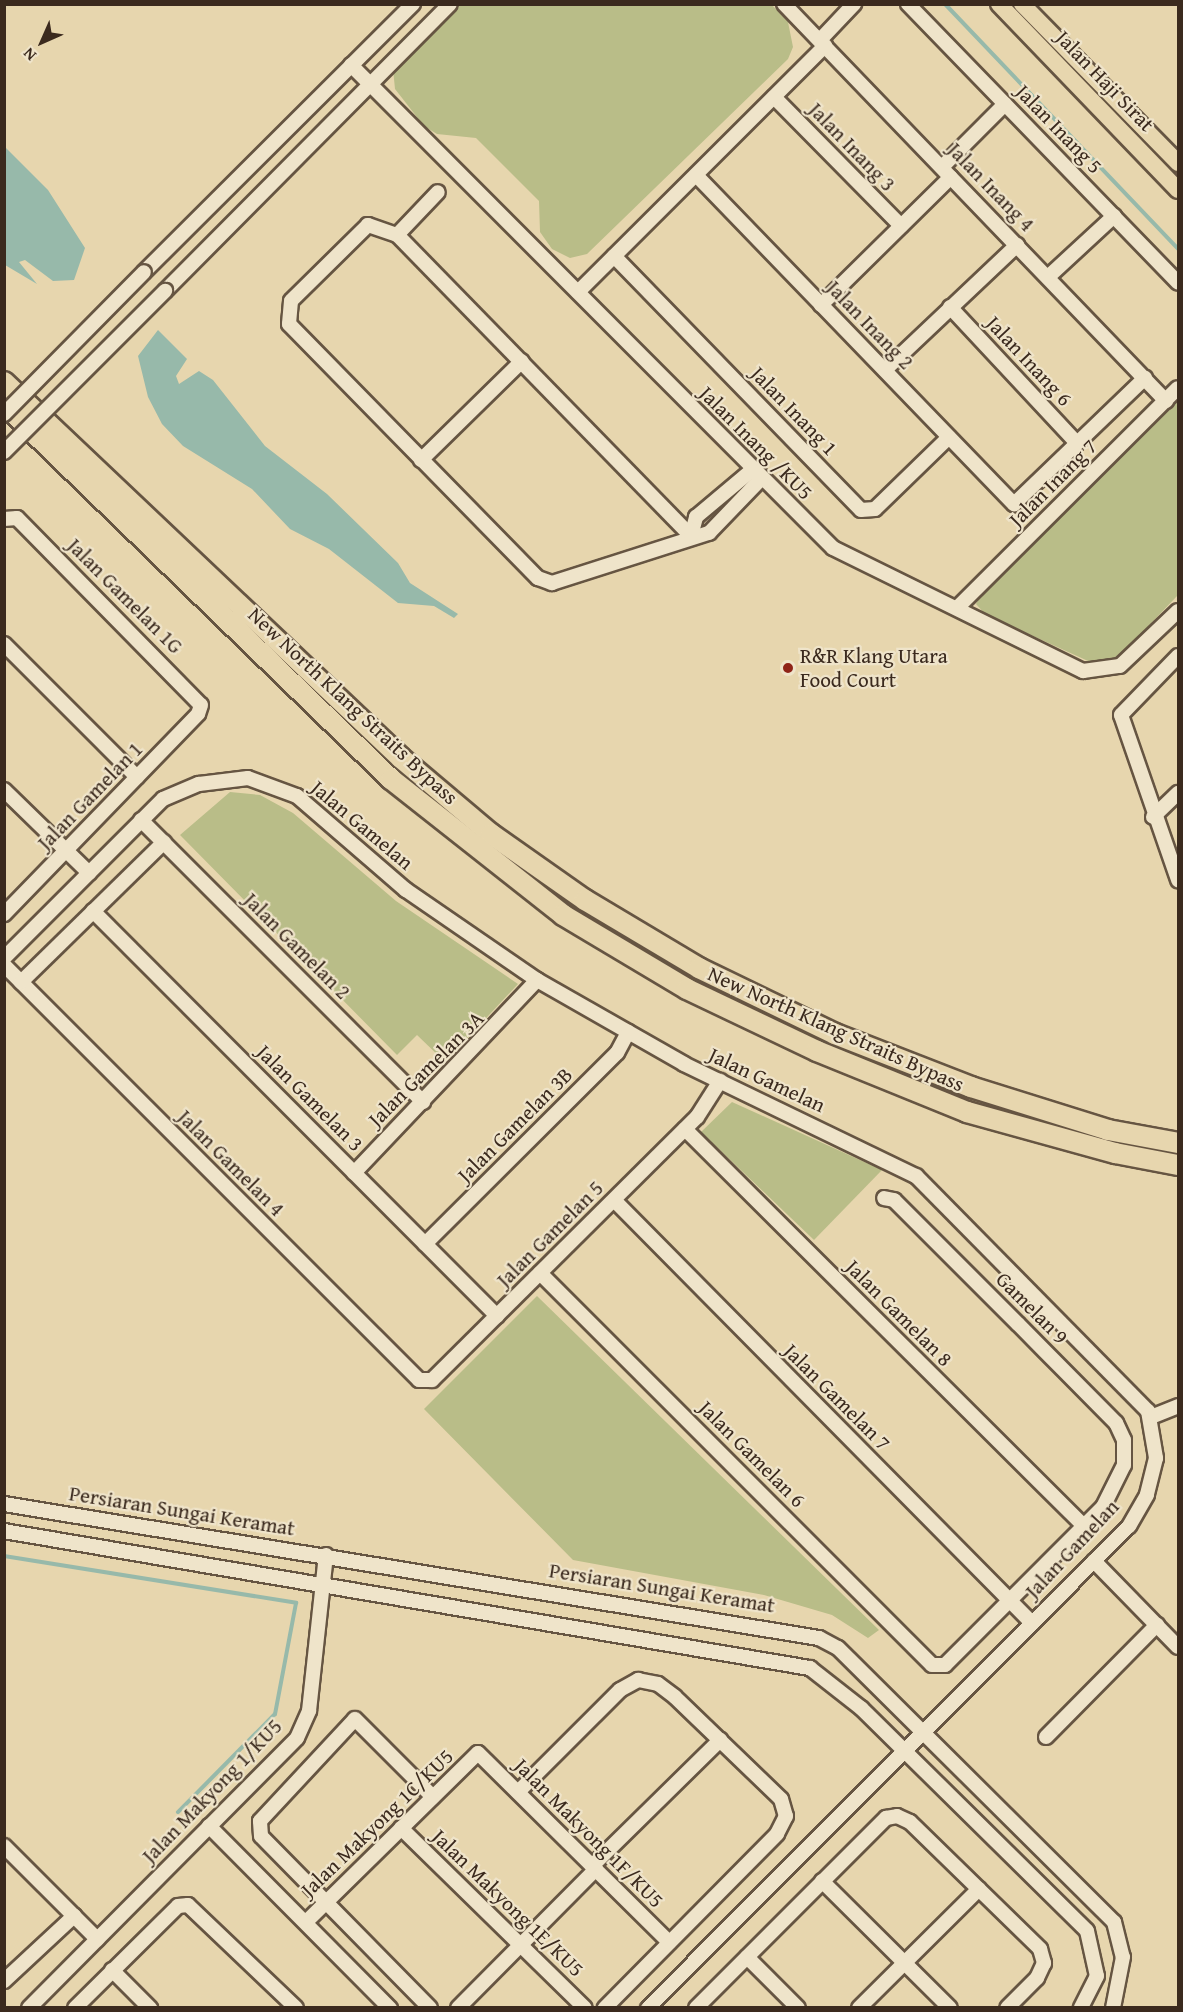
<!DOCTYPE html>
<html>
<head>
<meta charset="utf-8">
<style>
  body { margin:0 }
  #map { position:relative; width:1183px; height:2012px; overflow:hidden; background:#e7d6ae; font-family:"Gentium Book Plus",serif }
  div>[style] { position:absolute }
  .green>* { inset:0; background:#b9bd88 }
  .water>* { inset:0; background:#97b9aa }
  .stream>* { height:4px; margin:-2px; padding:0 2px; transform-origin:2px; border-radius:2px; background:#97b9aa }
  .roads { filter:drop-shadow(2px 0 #665542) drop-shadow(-2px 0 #665542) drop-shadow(0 2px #665542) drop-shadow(0 -2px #665542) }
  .minor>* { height:14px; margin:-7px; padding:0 7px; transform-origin:7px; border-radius:7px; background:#efe4ca }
  .major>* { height:16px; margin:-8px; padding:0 8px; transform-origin:8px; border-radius:8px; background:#e7d6ae }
  .highway>* { height:20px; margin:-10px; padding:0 10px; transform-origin:10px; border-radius:10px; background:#e7d6ae }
  .bridges { filter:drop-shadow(2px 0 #665542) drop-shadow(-2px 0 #665542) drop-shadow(0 2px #665542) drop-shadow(0 -2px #665542) }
  .minor-bridge>* { height:14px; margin:-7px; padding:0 7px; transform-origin:7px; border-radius:7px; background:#efe4ca }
  .dots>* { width:16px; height:16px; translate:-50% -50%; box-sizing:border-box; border:3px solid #efe4ca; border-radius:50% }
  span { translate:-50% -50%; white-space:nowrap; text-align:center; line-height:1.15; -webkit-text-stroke:4.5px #efe4ca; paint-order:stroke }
  .street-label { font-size:21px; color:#3b2a1e }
  .poi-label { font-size:21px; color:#3b2a1e }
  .left { translate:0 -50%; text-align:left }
  .frame { position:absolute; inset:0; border:6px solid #3b2a1e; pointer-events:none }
  .north { position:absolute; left:12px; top:12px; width:60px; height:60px; -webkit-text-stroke:4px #efe4ca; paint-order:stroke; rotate:225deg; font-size:16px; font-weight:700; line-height:24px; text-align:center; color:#3b2a1e }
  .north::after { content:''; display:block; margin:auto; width:21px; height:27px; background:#3b2a1e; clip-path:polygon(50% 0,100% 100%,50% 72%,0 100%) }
</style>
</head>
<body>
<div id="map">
  <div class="green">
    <div style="clip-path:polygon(458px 5px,772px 5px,788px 22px,793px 47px,788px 59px,587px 254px,570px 258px,552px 249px,540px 232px,539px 201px,476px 138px,437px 134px,424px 126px,395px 89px,393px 69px)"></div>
    <div style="clip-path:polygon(1178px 398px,1178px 595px,1114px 662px,1099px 666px,985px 614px,976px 604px,980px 597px)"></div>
    <div style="clip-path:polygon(230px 792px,260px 795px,293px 813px,396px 901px,518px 984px,445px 1062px,417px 1035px,397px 1055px,180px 835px)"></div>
    <div style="clip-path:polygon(732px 1102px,882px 1170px,814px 1240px,701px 1132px)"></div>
    <div style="clip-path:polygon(537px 1296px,879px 1630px,868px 1638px,832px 1615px,764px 1595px,573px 1560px,424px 1409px)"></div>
  </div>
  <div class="water">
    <div style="clip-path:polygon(5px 147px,48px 190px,85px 248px,74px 280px,53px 281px,25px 260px,19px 262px,37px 284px,5px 265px)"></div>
    <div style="clip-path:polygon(158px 330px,187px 359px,176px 376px,179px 384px,199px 371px,213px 380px,265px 446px,327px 494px,398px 563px,410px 583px,458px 614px,454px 618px,434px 606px,398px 603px,329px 549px,290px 529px,252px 489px,183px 446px,162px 424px,148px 397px,138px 356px)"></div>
  </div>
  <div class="stream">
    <div style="left:945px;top:4px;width:338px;rotate:46.4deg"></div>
    <div style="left:4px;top:1556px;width:296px;rotate:9.1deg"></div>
    <div style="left:296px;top:1603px;width:113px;rotate:100.7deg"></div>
    <div style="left:275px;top:1714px;width:138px;rotate:134.7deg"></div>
  </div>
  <div class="roads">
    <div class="minor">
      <div style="left:784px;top:4px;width:551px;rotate:46.1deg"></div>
      <div style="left:908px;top:4px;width:388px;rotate:45.9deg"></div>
      <div style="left:820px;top:40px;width:50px;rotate:-46.6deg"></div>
      <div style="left:351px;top:65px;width:682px;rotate:45.06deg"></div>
      <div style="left:833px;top:548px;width:279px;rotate:26.2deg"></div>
      <div style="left:1083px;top:671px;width:37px;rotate:-8deg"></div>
      <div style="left:1120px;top:666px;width:80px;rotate:-43.5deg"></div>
      <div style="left:774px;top:97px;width:181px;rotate:45.4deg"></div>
      <div style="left:942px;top:167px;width:89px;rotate:-45deg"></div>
      <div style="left:696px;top:175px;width:458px;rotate:46deg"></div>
      <div style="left:1014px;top:504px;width:182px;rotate:-43.9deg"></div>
      <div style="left:397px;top:235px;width:59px;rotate:-46.4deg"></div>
      <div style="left:614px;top:256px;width:354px;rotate:45.8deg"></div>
      <div style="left:861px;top:510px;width:14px;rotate:-4deg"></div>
      <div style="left:875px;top:509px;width:103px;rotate:-44.2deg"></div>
      <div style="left:144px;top:272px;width:380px;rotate:-44.9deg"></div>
      <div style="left:1048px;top:277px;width:90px;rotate:-42.7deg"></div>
      <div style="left:165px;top:291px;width:404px;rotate:-45.2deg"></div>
      <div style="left:578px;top:292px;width:349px;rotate:-44.9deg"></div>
      <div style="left:821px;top:305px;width:182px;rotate:-44.6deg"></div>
      <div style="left:950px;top:307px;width:186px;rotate:47deg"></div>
      <div style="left:885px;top:370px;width:182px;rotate:-43.4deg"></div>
      <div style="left:421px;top:460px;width:141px;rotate:-44.4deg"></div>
      <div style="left:4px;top:519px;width:13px;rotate:-4deg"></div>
      <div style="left:17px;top:518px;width:262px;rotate:45.5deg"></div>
      <div style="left:201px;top:705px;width:9px;rotate:108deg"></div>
      <div style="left:198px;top:714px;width:279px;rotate:134.1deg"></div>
      <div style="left:691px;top:536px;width:421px;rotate:-134.3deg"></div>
      <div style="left:397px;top:235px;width:31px;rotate:-161deg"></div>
      <div style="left:368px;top:225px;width:108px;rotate:135.4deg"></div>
      <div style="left:291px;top:301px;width:23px;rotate:95deg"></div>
      <div style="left:289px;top:324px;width:356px;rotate:45.6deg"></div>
      <div style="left:538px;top:578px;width:15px;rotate:20deg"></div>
      <div style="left:552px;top:583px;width:165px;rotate:-17.7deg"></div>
      <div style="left:709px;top:533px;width:75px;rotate:-46.1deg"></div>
      <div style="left:691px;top:536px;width:20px;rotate:-75deg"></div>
      <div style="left:696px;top:517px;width:73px;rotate:-40deg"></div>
      <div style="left:958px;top:607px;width:310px;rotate:-44.9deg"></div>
      <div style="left:4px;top:644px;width:188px;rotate:45deg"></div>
      <div style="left:1178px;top:656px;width:82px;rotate:134deg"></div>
      <div style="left:1121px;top:715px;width:175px;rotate:70.9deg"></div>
      <div style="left:4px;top:790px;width:119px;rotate:44.3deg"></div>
      <div style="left:1153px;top:817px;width:35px;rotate:-44deg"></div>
      <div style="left:141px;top:820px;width:399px;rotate:45deg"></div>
      <div style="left:93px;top:911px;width:572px;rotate:45.07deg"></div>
      <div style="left:4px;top:958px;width:225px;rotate:-45deg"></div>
      <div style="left:163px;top:799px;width:39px;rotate:-23deg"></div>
      <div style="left:199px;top:784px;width:49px;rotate:-7deg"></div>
      <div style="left:248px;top:778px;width:52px;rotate:20.2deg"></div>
      <div style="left:297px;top:796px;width:144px;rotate:40.8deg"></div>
      <div style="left:406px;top:890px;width:159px;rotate:34.5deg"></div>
      <div style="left:537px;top:980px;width:169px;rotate:29.7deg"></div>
      <div style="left:684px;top:1064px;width:258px;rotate:25.8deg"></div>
      <div style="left:916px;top:1176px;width:330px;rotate:45.4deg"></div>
      <div style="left:1148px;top:1411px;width:48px;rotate:80.3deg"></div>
      <div style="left:1156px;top:1458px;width:38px;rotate:104deg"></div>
      <div style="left:1147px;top:1495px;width:36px;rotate:120deg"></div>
      <div style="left:1129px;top:1526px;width:681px;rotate:134.94deg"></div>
      <div style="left:4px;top:965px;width:587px;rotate:45deg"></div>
      <div style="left:419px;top:1380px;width:13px"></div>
      <div style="left:432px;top:1380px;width:373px;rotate:-44.8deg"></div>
      <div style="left:697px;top:1117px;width:43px;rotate:-57.4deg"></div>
      <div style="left:21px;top:982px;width:200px;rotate:-44.4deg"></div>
      <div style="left:685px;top:1129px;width:563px;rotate:44.86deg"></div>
      <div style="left:354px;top:1173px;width:266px;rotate:-46.5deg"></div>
      <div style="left:614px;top:1200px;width:595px;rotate:45.34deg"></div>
      <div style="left:425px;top:1244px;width:271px;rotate:-44.9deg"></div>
      <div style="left:617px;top:1053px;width:24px;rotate:-62deg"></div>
      <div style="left:540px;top:1273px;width:554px;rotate:45deg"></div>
      <div style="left:932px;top:1665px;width:13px"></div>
      <div style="left:945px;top:1665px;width:223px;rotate:-45deg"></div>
      <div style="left:1103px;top:1507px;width:47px;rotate:-63.4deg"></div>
      <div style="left:1124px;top:1465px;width:25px;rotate:-90deg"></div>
      <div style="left:1124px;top:1440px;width:19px;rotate:-115deg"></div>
      <div style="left:1116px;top:1423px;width:139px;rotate:-134.7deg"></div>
      <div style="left:1018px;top:1324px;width:175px;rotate:-135deg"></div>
      <div style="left:894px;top:1200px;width:10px;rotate:-169deg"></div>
      <div style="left:1151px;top:1417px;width:29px;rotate:-22deg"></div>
      <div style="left:4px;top:1504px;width:826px;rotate:9.34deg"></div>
      <div style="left:819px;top:1638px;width:21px;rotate:28deg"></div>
      <div style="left:838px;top:1648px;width:389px;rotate:44.8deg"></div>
      <div style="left:1114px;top:1922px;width:36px;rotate:76deg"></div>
      <div style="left:1123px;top:1957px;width:52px;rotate:101.1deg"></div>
      <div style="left:4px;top:1531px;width:818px;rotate:9.65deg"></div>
      <div style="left:810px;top:1668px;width:65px;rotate:38.1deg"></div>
      <div style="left:861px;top:1708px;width:317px;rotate:44.6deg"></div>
      <div style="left:1087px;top:1931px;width:46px;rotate:77.5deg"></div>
      <div style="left:1097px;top:1976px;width:36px;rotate:117deg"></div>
      <div style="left:1094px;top:1561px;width:120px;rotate:45.7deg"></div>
      <div style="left:1046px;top:1737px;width:158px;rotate:-45.3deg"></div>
      <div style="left:518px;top:1792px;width:144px;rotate:-45deg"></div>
      <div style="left:620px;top:1690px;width:21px;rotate:-29deg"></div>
      <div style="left:638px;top:1680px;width:20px;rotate:11deg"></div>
      <div style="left:658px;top:1684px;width:21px;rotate:37deg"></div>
      <div style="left:675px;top:1697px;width:147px;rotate:43.9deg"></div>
      <div style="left:781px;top:1799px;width:18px;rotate:74deg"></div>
      <div style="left:786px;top:1816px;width:20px;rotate:117deg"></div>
      <div style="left:777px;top:1834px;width:245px;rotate:134.7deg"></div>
      <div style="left:209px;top:1826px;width:257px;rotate:45.2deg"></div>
      <div style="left:401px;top:1828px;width:257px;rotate:44.4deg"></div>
      <div style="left:4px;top:1846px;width:132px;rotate:45deg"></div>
      <div style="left:592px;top:1866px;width:180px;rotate:-44.5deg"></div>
      <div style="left:822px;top:1881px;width:180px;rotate:44.8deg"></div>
      <div style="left:306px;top:1922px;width:241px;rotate:-44.5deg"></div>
      <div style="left:478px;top:1753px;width:269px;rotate:44.7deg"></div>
      <div style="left:747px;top:1957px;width:72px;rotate:45deg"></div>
      <div style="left:112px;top:1970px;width:54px;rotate:45deg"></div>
      <div style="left:4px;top:1981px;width:96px;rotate:-42.9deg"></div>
      <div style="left:29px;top:2008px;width:380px;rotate:-45.2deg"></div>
      <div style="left:297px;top:1738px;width:30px;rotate:-66deg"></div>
      <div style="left:309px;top:1711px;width:157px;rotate:-83.8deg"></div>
      <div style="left:75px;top:2008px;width:145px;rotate:-44.7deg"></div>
      <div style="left:178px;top:1906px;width:10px;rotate:-6deg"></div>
      <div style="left:188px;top:1905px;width:149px;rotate:43.6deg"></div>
      <div style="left:430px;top:2008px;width:241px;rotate:-134.5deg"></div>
      <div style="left:261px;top:1836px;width:15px;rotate:-94deg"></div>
      <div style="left:260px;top:1821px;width:139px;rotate:-47deg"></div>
      <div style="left:355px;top:1719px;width:110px;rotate:45deg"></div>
      <div style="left:458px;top:2008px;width:196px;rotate:-45.2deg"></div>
      <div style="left:696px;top:2008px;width:269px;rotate:-45deg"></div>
      <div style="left:886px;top:1818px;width:11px;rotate:-10deg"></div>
      <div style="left:897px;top:1816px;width:14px;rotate:25deg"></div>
      <div style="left:910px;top:1822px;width:182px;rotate:44.3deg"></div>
      <div style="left:1040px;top:1949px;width:15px;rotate:74deg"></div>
      <div style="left:1044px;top:1963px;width:17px;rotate:115deg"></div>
      <div style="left:1037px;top:1978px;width:42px;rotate:135deg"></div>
      <div style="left:859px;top:2008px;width:169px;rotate:-44.8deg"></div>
    </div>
    <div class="major">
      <div style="left:999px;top:4px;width:258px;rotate:46.1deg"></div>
      <div style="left:1022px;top:4px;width:223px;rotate:45.5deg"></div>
    </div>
    <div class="highway">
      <div style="left:4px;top:382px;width:547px;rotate:43.44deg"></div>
      <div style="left:401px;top:758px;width:118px;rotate:40.2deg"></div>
      <div style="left:491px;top:834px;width:115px;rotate:35.1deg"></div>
      <div style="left:585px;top:900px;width:133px;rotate:30.8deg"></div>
      <div style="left:699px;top:968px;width:151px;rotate:25.9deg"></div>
      <div style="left:835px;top:1034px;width:146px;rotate:21.3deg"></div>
      <div style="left:971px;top:1087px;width:144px;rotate:17.4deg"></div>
      <div style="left:1108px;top:1130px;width:71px;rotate:10.5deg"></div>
      <div style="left:4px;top:404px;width:539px;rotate:44.1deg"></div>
      <div style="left:391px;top:779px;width:219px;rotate:38.3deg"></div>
      <div style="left:563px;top:915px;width:144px;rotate:30.8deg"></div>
      <div style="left:687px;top:989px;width:144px;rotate:25.5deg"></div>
      <div style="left:817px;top:1051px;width:162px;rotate:22.1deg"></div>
      <div style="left:967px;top:1112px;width:154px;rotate:15.5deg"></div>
      <div style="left:1115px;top:1153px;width:64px;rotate:10.8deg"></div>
    </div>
  </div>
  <div class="bridges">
    <div class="minor-bridge">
      <div style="left:4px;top:414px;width:199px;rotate:-45.4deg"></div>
      <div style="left:4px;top:452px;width:228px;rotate:-45deg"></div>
    </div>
  </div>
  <div class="dots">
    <div style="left:788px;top:668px;background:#8f2418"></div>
  </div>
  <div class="street-label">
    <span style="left:1105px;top:81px;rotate:46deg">Jalan Haji Sirat</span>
    <span style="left:1059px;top:129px;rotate:46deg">Jalan Inang 5</span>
    <span style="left:852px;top:147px;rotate:46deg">Jalan Inang 3</span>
    <span style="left:991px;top:187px;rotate:46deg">Jalan Inang 4</span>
    <span style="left:870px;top:325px;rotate:46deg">Jalan Inang 2</span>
    <span style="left:1029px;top:361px;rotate:47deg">Jalan Inang 6</span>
    <span style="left:794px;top:411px;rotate:46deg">Jalan Inang 1</span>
    <span style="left:756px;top:443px;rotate:45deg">Jalan Inang /KU5</span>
    <span style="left:1053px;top:483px;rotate:-45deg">Jalan Inang 7</span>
    <span style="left:125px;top:596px;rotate:45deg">Jalan Gamelan 1G</span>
    <span style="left:353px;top:706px;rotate:43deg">New North Klang Straits Bypass</span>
    <span style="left:90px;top:796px;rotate:-46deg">Jalan Gamelan 1</span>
    <span style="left:362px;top:825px;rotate:40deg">Jalan Gamelan</span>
    <span style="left:297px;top:946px;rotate:45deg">Jalan Gamelan 2</span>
    <span style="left:836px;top:1029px;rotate:24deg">New North Klang Straits Bypass</span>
    <span style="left:426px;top:1069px;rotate:-45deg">Jalan Gamelan 3A</span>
    <span style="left:767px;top:1080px;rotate:25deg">Jalan Gamelan</span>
    <span style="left:310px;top:1098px;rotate:45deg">Jalan Gamelan 3</span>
    <span style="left:515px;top:1125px;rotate:-45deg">Jalan Gamelan 3B</span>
    <span style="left:231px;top:1163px;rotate:45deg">Jalan Gamelan 4</span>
    <span style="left:550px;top:1234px;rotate:-45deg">Jalan Gamelan 5</span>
    <span style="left:1032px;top:1308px;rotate:45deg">Gamelan 9</span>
    <span style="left:899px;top:1313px;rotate:45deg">Jalan Gamelan 8</span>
    <span style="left:837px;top:1397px;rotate:45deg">Jalan Gamelan 7</span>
    <span style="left:752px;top:1454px;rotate:45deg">Jalan Gamelan 6</span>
    <span style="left:182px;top:1511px;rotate:9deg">Persiaran Sungai Keramat</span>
    <span style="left:1072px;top:1549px;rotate:-47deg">Jalan Gamelan</span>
    <span style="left:662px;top:1588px;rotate:9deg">Persiaran Sungai Keramat</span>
    <span style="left:212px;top:1791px;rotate:-46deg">Jalan Makyong 1/KU5</span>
    <span style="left:377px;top:1823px;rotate:-44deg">Jalan Makyong 1C/KU5</span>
    <span style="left:589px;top:1833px;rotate:45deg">Jalan Makyong 1F/KU5</span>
    <span style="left:508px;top:1903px;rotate:44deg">Jalan Makyong 1E/KU5</span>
  </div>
  <div class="poi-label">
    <span class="left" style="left:800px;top:668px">R&amp;R Klang Utara<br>Food Court</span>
  </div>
  <div class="frame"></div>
  <div class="north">N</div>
</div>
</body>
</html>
